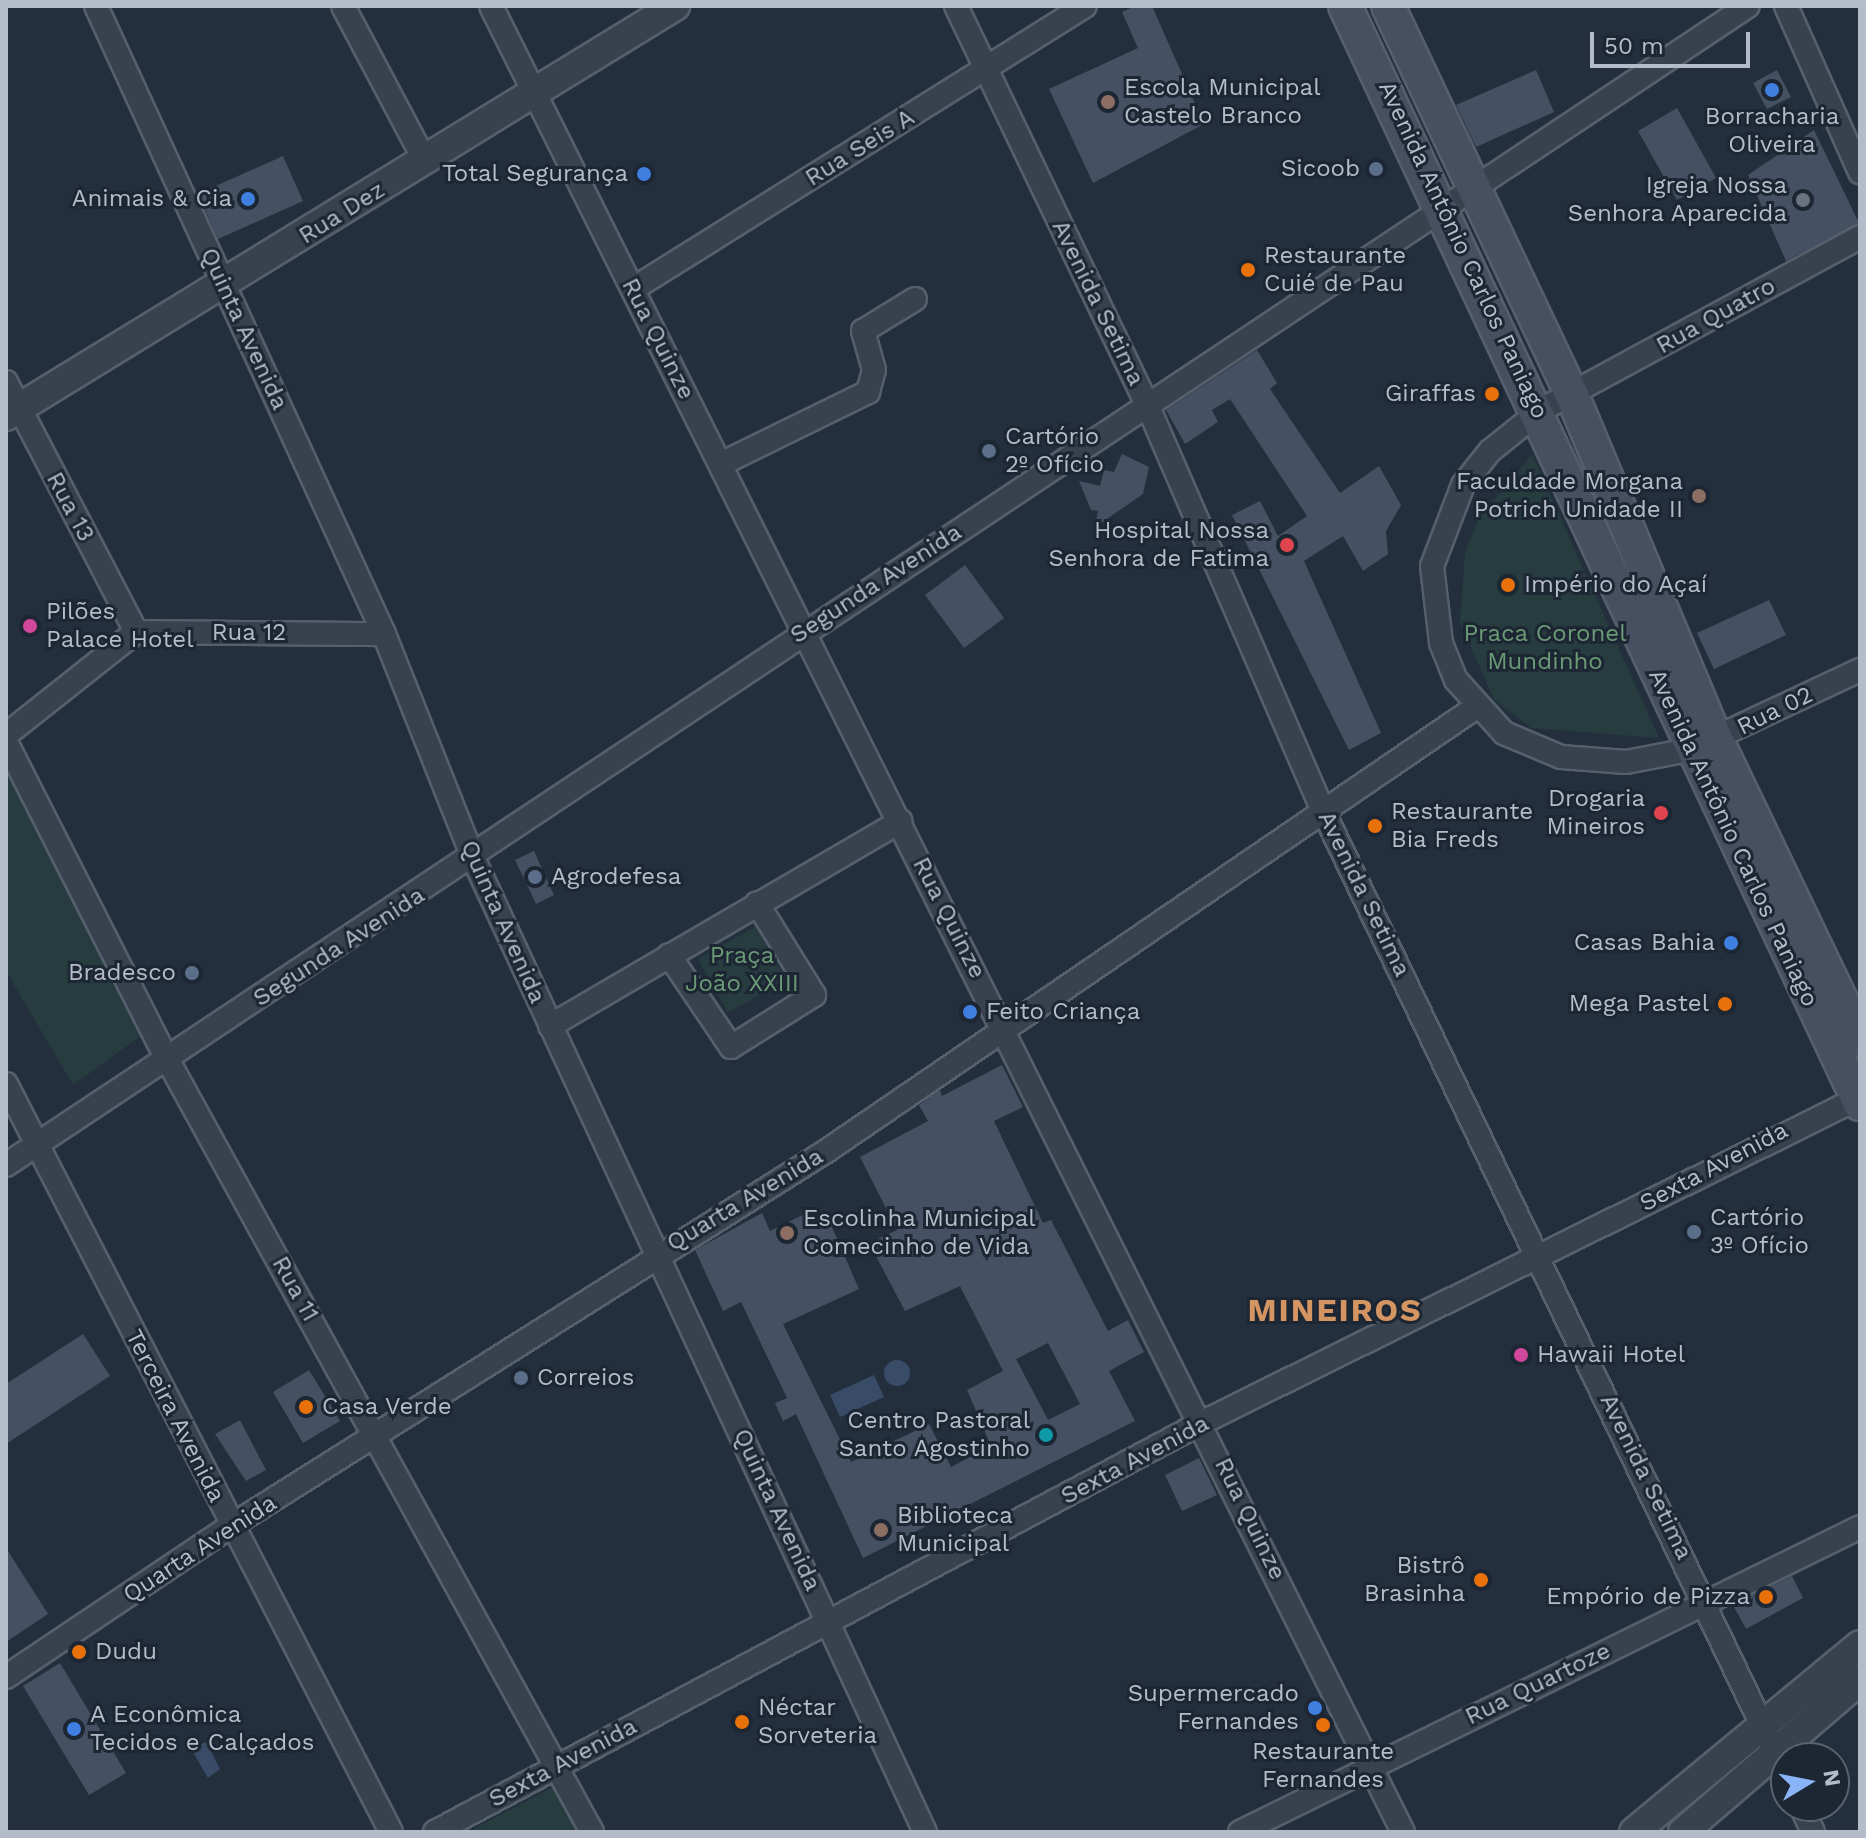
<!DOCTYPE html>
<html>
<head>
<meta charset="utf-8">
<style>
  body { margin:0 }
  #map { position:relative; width:1866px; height:1838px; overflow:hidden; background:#242f3e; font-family:"Work Sans",sans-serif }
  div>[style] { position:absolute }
  .green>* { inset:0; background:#263c3f }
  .water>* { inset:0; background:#394c67 }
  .round { border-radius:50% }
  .building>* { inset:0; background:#455162 }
  .roads { filter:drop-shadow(2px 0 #565f6c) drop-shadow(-2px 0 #565f6c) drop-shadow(0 2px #565f6c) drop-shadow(0 -2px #565f6c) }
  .minor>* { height:22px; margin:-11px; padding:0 11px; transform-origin:11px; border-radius:11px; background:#38414e }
  .tertiary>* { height:28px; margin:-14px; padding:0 14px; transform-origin:14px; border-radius:14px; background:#38414e }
  .secondary>* { height:32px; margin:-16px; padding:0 16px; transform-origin:16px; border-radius:16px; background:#465061 }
  .dots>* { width:22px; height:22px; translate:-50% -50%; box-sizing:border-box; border:4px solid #1d2633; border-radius:50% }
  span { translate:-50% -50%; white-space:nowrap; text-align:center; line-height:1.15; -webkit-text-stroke:6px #1d2633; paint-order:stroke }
  .poi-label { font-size:24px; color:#b4bcc9 }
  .left { translate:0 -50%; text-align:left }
  .right { translate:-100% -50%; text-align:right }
  .street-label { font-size:24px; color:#b4bcc9 }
  .park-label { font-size:24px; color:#6b9a76 }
  .district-label { font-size:32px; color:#d59563; font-weight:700; letter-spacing:2px }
  .frame { position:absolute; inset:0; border:8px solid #b4bcc9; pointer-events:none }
  .north { position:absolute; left:1770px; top:1742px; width:80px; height:80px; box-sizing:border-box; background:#1d2633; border:2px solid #59626f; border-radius:50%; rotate:80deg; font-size:22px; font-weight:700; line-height:32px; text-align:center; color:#b4bcc9 }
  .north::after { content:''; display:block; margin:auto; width:28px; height:36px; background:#8ab4f8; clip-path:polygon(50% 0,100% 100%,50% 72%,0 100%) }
  .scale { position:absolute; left:1590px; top:32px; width:160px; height:36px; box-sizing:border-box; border:4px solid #b4bcc9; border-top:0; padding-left:10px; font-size:24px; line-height:28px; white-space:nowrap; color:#b4bcc9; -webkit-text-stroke:6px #1d2633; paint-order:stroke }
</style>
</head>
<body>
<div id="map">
  <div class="green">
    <div style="clip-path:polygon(1532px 454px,1659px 738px,1531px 728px,1494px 700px,1460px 622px,1465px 552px,1479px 518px)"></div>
    <div style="clip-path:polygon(6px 756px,141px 1036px,73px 1085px,6px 971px)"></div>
    <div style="clip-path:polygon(756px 926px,786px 980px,728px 1013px,698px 959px)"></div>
    <div style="clip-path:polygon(558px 1784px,586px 1832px,468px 1832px)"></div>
  </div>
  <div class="water">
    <div class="round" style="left:884px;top:1360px;width:26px;height:26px"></div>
    <div style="clip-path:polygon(874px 1375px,884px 1397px,840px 1417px,830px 1395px)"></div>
    <div style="clip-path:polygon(206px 1742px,220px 1769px,208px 1778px,191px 1749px)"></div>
  </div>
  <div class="building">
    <div style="clip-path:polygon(1135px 6px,1152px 6px,1204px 124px,1093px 183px,1049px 89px,1138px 48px,1122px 12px)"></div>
    <div style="clip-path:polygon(1536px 70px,1554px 112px,1476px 147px,1456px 105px)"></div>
    <div style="clip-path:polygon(1777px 70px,1791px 97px,1767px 109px,1753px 83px)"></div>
    <div style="clip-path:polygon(1677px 108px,1716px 178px,1677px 200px,1638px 131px)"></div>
    <div style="clip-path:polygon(1814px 130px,1859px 223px,1786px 261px,1748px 175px)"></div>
    <div style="clip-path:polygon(283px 156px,303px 201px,218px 239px,198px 194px)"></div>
    <div style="clip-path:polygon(1257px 350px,1277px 383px,1270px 389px,1340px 493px,1379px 466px,1401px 505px,1386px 531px,1388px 554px,1363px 571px,1343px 536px,1304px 561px,1381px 733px,1349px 750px,1232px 515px,1260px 501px,1278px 536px,1307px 516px,1230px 399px,1212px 410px,1218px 422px,1185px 444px,1166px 410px)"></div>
    <div style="clip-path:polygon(1122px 454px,1149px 467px,1143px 494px,1095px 527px,1098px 511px,1091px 510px,1079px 481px,1100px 486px,1104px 470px,1114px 472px)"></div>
    <div style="clip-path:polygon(965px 565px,1004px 618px,964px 648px,925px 595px)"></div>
    <div style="clip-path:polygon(1769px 600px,1786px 635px,1714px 669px,1697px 633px)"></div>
    <div style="clip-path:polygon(534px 851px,554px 895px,536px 904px,515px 860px)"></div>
    <div style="clip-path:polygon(evenodd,1002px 1065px,1023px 1107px,994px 1121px,1043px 1223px,1051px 1220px,1108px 1331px,1128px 1320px,1144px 1352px,1109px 1371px,1135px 1421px,863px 1558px,796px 1414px,783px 1421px,775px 1403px,787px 1398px,741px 1302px,723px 1311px,695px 1250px,762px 1213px,770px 1231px,815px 1209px,824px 1228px,831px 1225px,859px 1289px,783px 1324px,851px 1462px,929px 1424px,951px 1467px,991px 1446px,967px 1390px,1003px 1371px,960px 1286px,905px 1311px,869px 1243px,897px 1230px,860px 1157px,928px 1121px,919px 1105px,940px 1090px,942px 1096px,1002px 1065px,1048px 1343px,1080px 1404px,1048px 1420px,1016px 1359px,1048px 1343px)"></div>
    <div style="clip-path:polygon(83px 1334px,110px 1376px,6px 1444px,6px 1384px)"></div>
    <div style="clip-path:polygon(309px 1370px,340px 1421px,303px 1443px,273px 1392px)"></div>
    <div style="clip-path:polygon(240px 1420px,266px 1470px,246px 1481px,215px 1434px)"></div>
    <div style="clip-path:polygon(1199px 1458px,1217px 1495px,1182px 1511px,1165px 1475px)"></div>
    <div style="clip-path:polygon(6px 1548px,48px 1614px,6px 1642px)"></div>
    <div style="clip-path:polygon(1792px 1576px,1803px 1598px,1746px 1629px,1733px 1605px)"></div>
    <div style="clip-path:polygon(60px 1663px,126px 1773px,89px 1795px,23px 1686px)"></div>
  </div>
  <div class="roads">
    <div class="minor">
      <div style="left:96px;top:6px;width:691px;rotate:65.36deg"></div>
      <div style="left:384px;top:634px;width:243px;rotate:68.3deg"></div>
      <div style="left:474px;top:860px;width:1072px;rotate:65.11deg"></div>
      <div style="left:343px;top:6px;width:175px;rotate:62.1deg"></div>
      <div style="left:491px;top:6px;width:2041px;rotate:63.46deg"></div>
      <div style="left:956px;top:6px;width:447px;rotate:64.4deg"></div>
      <div style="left:1149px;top:409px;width:438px;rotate:66.6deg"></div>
      <div style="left:1323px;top:811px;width:1069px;rotate:64.35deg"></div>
      <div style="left:1786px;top:6px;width:182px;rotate:66deg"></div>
      <div style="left:1860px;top:237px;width:364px;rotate:151.5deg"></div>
      <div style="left:1540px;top:411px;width:64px;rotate:141.3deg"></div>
      <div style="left:1490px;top:451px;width:43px;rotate:128.5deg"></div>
      <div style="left:1463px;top:485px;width:87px;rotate:110.9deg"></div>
      <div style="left:1432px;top:566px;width:78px;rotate:83.3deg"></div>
      <div style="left:1441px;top:643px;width:40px;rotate:68deg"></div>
      <div style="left:1456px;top:680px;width:72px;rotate:47.8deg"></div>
      <div style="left:1504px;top:733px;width:62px;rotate:22.8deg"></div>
      <div style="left:1561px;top:757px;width:65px;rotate:4.4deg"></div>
      <div style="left:1626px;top:762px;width:64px;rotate:-10.8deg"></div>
      <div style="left:1689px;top:750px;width:189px;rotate:-25.1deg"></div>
      <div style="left:633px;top:289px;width:533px;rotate:-32.05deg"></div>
      <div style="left:6px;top:382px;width:282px;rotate:62.5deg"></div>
      <div style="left:721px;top:464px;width:164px;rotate:-26.1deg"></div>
      <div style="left:868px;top:392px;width:23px;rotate:-75deg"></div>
      <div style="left:874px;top:370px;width:41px;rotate:-105.8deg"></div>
      <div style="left:863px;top:331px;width:61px;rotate:-31.6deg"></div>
      <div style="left:6px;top:735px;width:166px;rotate:-38.4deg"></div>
      <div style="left:136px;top:632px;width:248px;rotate:0.5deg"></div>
      <div style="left:6px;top:742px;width:353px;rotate:63.1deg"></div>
      <div style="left:166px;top:1057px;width:884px;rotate:61.2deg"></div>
      <div style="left:669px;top:955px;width:111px;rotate:56deg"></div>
      <div style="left:731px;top:1047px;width:98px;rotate:-32.1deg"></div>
      <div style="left:814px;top:995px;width:108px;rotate:-121.8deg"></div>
      <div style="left:550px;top:1026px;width:406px;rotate:-30.3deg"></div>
      <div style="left:6px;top:1084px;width:841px;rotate:62.76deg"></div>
      <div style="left:6px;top:1165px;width:2092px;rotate:-33.64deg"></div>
      <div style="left:6px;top:1677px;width:271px;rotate:-33.9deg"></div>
      <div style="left:231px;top:1526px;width:702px;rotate:-32.2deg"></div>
      <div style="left:825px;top:1152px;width:787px;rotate:-34.34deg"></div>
      <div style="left:1801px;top:1806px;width:29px;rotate:65deg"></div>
      <div style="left:435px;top:1832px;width:871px;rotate:-28.1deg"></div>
      <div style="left:1203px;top:1422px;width:729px;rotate:-26.28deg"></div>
      <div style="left:1240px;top:1832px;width:691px;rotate:-26.19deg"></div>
    </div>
    <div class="tertiary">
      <div style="left:6px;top:416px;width:785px;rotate:-31.5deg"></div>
      <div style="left:1634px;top:1832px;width:293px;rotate:-39.6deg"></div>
      <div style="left:1683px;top:1832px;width:233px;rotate:-40.7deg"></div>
    </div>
    <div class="secondary">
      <div style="left:1345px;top:6px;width:1213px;rotate:64.87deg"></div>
      <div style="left:1388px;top:6px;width:430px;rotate:64.7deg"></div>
      <div style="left:1572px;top:395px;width:373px;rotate:67.3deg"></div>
      <div style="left:1716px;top:739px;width:333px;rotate:64.4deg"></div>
    </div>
  </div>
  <div class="dots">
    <div style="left:1772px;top:90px;background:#3f7fe0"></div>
    <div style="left:1108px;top:102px;background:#8d6e63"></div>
    <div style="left:1376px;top:169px;background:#5c6f8a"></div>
    <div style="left:644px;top:174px;background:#3f7fe0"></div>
    <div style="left:248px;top:199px;background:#3f7fe0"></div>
    <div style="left:1803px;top:200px;background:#6b7280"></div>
    <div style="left:1248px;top:270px;background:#e8710a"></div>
    <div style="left:1492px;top:394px;background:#e8710a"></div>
    <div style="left:989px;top:451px;background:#5c6f8a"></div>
    <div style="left:1699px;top:496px;background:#8d6e63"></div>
    <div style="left:1287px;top:545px;background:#e0444e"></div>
    <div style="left:1508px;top:585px;background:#e8710a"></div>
    <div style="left:30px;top:626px;background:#d1479c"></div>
    <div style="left:1661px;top:813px;background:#e0444e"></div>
    <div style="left:1375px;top:826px;background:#e8710a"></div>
    <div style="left:535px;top:877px;background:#5c6f8a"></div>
    <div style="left:1731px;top:943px;background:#3f7fe0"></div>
    <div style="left:192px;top:973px;background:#5c6f8a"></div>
    <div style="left:1725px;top:1004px;background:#e8710a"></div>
    <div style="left:970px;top:1012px;background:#3f7fe0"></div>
    <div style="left:1694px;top:1232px;background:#5c6f8a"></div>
    <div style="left:787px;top:1233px;background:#8d6e63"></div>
    <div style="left:1521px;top:1355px;background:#d1479c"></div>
    <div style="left:521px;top:1378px;background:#5c6f8a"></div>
    <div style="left:306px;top:1407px;background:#e8710a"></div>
    <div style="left:1046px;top:1435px;background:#0f9aa8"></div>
    <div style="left:881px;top:1530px;background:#8d6e63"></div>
    <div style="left:1481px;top:1580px;background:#e8710a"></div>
    <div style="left:1766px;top:1597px;background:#e8710a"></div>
    <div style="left:79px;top:1652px;background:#e8710a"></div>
    <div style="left:1315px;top:1708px;background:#3f7fe0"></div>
    <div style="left:742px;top:1722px;background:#e8710a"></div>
    <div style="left:1323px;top:1725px;background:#e8710a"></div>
    <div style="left:74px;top:1729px;background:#3f7fe0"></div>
  </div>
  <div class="poi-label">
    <span class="left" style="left:1124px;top:102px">Escola Municipal<br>Castelo Branco</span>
    <span style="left:1772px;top:131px">Borracharia<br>Oliveira</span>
    <span class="right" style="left:1360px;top:169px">Sicoob</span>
    <span class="right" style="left:628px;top:174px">Total Segurança</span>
    <span class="right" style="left:1787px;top:200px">Igreja Nossa<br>Senhora Aparecida</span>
    <span class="right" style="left:232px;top:199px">Animais &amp; Cia</span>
    <span class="left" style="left:1264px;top:270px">Restaurante<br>Cuié de Pau</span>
    <span class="right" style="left:1476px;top:394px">Giraffas</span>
    <span class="left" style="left:1005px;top:451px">Cartório<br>2º Ofício</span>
    <span class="right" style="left:1683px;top:496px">Faculdade Morgana<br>Potrich Unidade II</span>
    <span class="right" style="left:1269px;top:545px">Hospital Nossa<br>Senhora de Fatima</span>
    <span class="left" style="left:1524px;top:585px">Império do Açaí</span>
    <span class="left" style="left:46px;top:626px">Pilões<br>Palace Hotel</span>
    <span class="right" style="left:1645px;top:813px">Drogaria<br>Mineiros</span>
    <span class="left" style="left:1391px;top:826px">Restaurante<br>Bia Freds</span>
    <span class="left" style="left:551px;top:877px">Agrodefesa</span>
    <span class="right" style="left:1715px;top:943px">Casas Bahia</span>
    <span class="right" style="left:176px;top:973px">Bradesco</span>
    <span class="right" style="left:1709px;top:1004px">Mega Pastel</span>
    <span class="left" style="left:986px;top:1012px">Feito Criança</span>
    <span class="left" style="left:1710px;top:1232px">Cartório<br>3º Ofício</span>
    <span class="left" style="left:803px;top:1233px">Escolinha Municipal<br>Comecinho de Vida</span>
    <span class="left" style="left:1537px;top:1355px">Hawaii Hotel</span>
    <span class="left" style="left:537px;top:1378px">Correios</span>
    <span class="left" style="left:322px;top:1407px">Casa Verde</span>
    <span class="right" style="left:1030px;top:1435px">Centro Pastoral<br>Santo Agostinho</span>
    <span class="left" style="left:897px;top:1530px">Biblioteca<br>Municipal</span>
    <span class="right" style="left:1465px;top:1580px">Bistrô<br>Brasinha</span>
    <span class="right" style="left:1750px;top:1597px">Empório de Pizza</span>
    <span class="left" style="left:95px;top:1652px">Dudu</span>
    <span class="right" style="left:1299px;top:1708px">Supermercado<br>Fernandes</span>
    <span class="left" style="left:758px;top:1722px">Néctar<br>Sorveteria</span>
    <span class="left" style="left:90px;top:1729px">A Econômica<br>Tecidos e Calçados</span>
    <span style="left:1323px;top:1766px">Restaurante<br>Fernandes</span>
  </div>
  <div class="street-label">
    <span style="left:860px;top:148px;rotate:-32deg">Rua Seis A</span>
    <span style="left:342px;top:213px;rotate:-32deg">Rua Dez</span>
    <span style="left:1463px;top:250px;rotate:65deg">Avenida Antônio Carlos Paniago</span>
    <span style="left:1098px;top:303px;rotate:64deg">Avenida Setima</span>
    <span style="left:1716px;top:316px;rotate:-29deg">Rua Quatro</span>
    <span style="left:244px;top:329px;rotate:65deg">Quinta Avenida</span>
    <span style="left:658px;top:339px;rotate:63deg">Rua Quinze</span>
    <span style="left:70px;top:507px;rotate:62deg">Rua 13</span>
    <span style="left:876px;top:584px;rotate:-33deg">Segunda Avenida</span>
    <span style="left:249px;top:633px">Rua 12</span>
    <span style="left:1775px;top:711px;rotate:-26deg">Rua 02</span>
    <span style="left:1733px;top:838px;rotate:65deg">Avenida Antônio Carlos Paniago</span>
    <span style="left:1364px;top:894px;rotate:64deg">Avenida Setima</span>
    <span style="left:949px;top:918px;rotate:63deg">Rua Quinze</span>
    <span style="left:503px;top:922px;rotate:66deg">Quinta Avenida</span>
    <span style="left:339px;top:947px;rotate:-33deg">Segunda Avenida</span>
    <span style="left:1714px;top:1167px;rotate:-28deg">Sexta Avenida</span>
    <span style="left:745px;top:1200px;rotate:-31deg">Quarta Avenida</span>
    <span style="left:295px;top:1289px;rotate:61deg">Rua 11</span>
    <span style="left:175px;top:1416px;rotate:63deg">Terceira Avenida</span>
    <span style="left:1135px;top:1460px;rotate:-28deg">Sexta Avenida</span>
    <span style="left:1646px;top:1477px;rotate:64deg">Avenida Setima</span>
    <span style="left:777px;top:1510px;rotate:65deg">Quinta Avenida</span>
    <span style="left:1250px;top:1519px;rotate:64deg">Rua Quinze</span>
    <span style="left:200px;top:1549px;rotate:-33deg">Quarta Avenida</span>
    <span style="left:1538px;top:1684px;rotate:-26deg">Rua Quartoze</span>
    <span style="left:563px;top:1763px;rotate:-28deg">Sexta Avenida</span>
  </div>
  <div class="park-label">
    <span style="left:1545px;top:648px">Praca Coronel<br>Mundinho</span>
    <span style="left:742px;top:970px">Praça<br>João XXIII</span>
  </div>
  <div class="district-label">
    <span style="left:1335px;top:1310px">MINEIROS</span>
  </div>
  <div class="frame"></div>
  <div class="north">N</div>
  <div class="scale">50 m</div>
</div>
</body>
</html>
